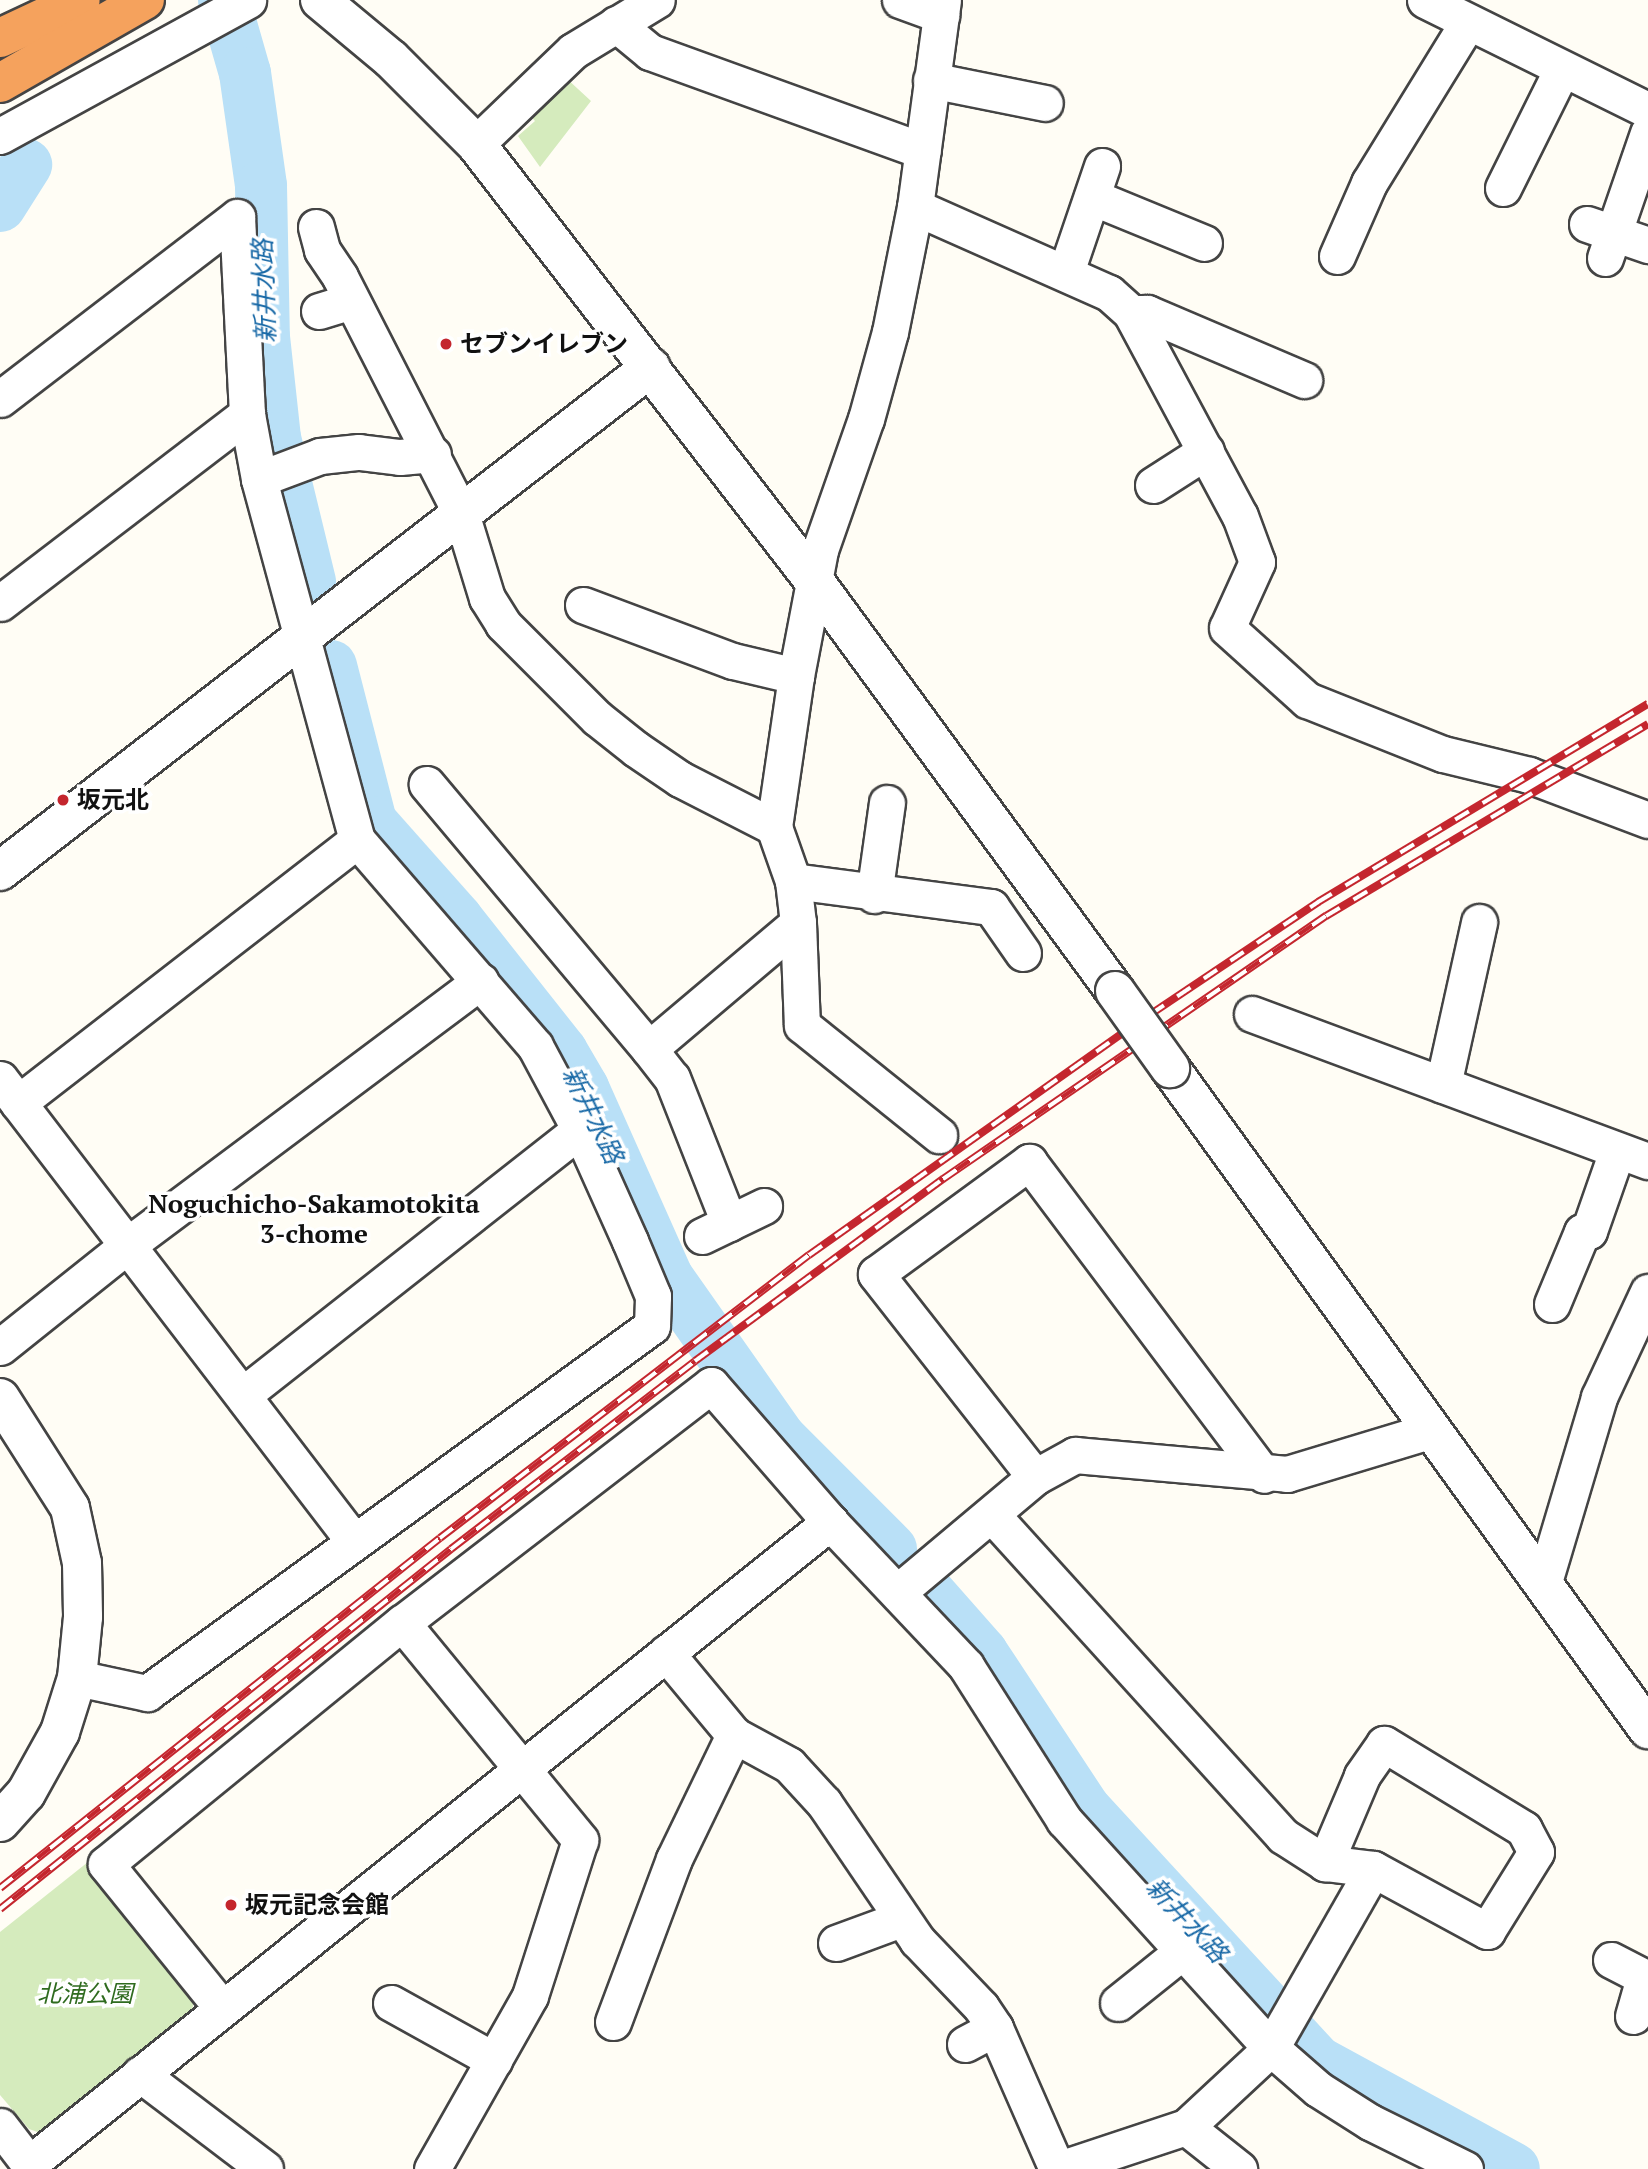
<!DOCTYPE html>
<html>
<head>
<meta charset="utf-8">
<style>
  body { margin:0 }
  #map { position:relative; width:1648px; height:2169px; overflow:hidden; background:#fffdf5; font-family:"PT Serif","Noto Sans JP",serif }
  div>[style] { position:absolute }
  .green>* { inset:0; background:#d5ebbd }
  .river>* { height:52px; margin:-26px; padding:0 26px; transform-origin:26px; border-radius:26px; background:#b9e0f7 }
  .roads { filter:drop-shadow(2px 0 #444) drop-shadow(-2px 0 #444) drop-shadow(0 2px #444) drop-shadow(0 -2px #444) }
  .minor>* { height:35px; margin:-17.5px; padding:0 17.5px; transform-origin:17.5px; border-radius:17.5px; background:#fff }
  .tertiary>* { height:38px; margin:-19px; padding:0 19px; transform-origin:19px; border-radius:19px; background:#fff }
  .motorway>* { height:38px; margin:-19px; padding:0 19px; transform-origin:19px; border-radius:19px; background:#f5a25d }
  .rail>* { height:8px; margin-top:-4px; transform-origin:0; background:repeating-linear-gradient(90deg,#fff 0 16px,#c4262e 0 32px); box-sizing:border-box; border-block:2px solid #c4262e }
  .bridges { filter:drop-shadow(2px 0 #444) drop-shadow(-2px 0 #444) drop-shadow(0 2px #444) drop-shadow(0 -2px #444) }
  .tertiary-bridge>* { height:38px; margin:-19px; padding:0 19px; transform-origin:19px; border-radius:19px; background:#fff }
  .dots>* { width:19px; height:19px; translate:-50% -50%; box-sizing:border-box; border:4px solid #fff; border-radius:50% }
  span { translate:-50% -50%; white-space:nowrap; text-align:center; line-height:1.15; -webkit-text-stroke:7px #fff; paint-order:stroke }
  .poi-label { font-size:24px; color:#111; font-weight:700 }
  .left { translate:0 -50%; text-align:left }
  .park-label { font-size:24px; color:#2f6b1f; font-style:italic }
  .water-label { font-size:26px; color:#1768a6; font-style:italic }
  .neighbourhood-label { font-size:26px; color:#111; font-weight:700 }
</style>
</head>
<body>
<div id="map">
  <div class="green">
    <div style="clip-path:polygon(565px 77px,591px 101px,540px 167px,518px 136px,535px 121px,527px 112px)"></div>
    <div style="clip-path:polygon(88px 1862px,196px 1995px,190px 2017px,46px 2135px,29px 2129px,0 2095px,0 1932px)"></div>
  </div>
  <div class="river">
    <div style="left:224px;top:0;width:76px;rotate:74deg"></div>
    <div style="left:245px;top:73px;width:114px;rotate:81.9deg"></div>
    <div style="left:261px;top:186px;width:151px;rotate:88.9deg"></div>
    <div style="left:264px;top:337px;width:102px;rotate:83.8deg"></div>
    <div style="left:275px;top:438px;width:148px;rotate:76.3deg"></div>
    <div style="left:0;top:206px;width:49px;rotate:-57.6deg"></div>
    <div style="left:331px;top:666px;width:161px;rotate:75.6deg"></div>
    <div style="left:371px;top:822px;width:130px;rotate:48.4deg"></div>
    <div style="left:457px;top:919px;width:169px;rotate:51.7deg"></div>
    <div style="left:562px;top:1052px;width:42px;rotate:59.7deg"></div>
    <div style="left:583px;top:1088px;width:207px;rotate:66deg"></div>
    <div style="left:667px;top:1277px;width:197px;rotate:54.9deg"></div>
    <div style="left:780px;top:1438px;width:157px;rotate:45deg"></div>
    <div style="left:930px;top:1594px;width:79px;rotate:48.6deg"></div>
    <div style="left:982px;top:1653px;width:187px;rotate:56.6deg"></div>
    <div style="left:1085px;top:1809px;width:344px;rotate:47.4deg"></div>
    <div style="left:1318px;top:2062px;width:223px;rotate:28.6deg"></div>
  </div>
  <div class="roads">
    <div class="minor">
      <div style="left:900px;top:0;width:44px;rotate:20.1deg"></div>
      <div style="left:1425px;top:0;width:249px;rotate:26.3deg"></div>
      <div style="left:616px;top:24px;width:44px;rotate:39.5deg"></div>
      <div style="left:650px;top:52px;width:290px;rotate:19.9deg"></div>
      <div style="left:931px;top:80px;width:116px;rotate:11.4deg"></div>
      <div style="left:0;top:136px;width:283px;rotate:-28.7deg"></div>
      <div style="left:476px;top:144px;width:134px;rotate:-43.8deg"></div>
      <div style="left:573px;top:51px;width:98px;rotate:-31.3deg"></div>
      <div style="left:1503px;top:188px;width:133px;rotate:-63.6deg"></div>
      <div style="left:1092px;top:197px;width:121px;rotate:22.3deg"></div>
      <div style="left:915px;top:207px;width:212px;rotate:23.9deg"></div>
      <div style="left:1109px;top:293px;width:30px;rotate:42deg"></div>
      <div style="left:1131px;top:313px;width:230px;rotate:61.8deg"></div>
      <div style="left:1240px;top:516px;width:49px;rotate:69.7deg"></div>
      <div style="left:1257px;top:562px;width:72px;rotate:114.4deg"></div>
      <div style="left:1227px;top:628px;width:108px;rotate:42deg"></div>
      <div style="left:1307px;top:700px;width:146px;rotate:21.7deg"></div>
      <div style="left:1443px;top:754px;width:89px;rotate:13.7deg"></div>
      <div style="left:1529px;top:775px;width:127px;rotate:20.7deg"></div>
      <div style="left:1587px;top:224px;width:65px;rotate:19deg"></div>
      <div style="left:316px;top:227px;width:24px;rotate:75deg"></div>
      <div style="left:322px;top:250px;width:32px;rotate:56deg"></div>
      <div style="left:340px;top:277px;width:265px;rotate:62.9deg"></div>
      <div style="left:461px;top:513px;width:89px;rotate:73deg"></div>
      <div style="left:487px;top:598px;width:31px;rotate:58deg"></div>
      <div style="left:503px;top:624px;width:133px;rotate:45deg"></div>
      <div style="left:597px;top:718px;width:50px;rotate:38.5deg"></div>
      <div style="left:636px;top:749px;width:53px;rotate:34.3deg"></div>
      <div style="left:680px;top:779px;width:106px;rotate:27.1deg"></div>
      <div style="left:774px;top:827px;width:57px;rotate:70.6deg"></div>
      <div style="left:793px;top:881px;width:42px;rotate:83.2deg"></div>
      <div style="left:798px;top:923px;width:195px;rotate:139.8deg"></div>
      <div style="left:649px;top:1049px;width:346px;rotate:-130deg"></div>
      <div style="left:1337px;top:256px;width:80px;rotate:-66.3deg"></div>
      <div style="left:1369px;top:183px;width:189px;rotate:-58.4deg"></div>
      <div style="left:1605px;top:258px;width:132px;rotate:-71deg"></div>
      <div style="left:1066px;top:272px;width:112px;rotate:-71.2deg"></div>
      <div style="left:319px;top:311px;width:34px;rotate:-17deg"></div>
      <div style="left:1131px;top:313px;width:16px"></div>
      <div style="left:1147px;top:313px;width:171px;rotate:23.1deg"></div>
      <div style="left:0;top:399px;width:299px;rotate:-37.5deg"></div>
      <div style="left:259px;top:479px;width:65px;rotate:-20.7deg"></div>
      <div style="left:320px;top:456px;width:39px;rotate:-6deg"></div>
      <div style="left:359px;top:452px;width:41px;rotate:7deg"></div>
      <div style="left:400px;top:457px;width:33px;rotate:-5deg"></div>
      <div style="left:1153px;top:485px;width:63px;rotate:-32.7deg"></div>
      <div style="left:0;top:603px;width:311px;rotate:-37.4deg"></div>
      <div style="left:583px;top:605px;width:160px;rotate:20.5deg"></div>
      <div style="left:733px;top:661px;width:65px;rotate:13.4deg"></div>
      <div style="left:774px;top:827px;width:153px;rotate:-81.7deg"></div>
      <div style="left:796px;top:676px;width:128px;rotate:-79.2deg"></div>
      <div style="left:820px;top:550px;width:139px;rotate:-70.7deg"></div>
      <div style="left:866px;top:419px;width:90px;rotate:-74.6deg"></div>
      <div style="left:890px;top:332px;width:127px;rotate:-78.7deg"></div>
      <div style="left:915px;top:207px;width:209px;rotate:-82.3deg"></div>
      <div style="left:793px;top:881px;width:200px;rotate:7.5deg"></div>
      <div style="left:991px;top:907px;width:56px;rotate:55.2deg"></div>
      <div style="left:874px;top:895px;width:93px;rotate:-82deg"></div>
      <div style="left:798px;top:923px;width:102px;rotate:87.8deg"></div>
      <div style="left:802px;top:1025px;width:176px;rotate:38.8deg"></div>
      <div style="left:1252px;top:1014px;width:422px;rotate:20.4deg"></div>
      <div style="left:649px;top:1049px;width:37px;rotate:52deg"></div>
      <div style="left:672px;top:1078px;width:156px;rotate:68.5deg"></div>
      <div style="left:0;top:1079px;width:581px;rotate:52.56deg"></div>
      <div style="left:1443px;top:1085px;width:167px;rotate:-77.5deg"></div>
      <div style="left:18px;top:1103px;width:429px;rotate:-37.8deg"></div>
      <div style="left:702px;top:1236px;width:69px;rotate:-25.8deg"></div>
      <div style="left:1552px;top:1304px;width:78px;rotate:-67.4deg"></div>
      <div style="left:1582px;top:1232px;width:7px;rotate:-8deg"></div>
      <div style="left:1589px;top:1231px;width:85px;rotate:-70.7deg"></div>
      <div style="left:0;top:1347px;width:165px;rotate:-38.6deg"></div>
      <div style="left:129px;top:1244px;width:439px;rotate:-36.8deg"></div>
      <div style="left:244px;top:1394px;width:427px;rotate:-38.2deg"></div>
      <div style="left:1035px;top:1477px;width:258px;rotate:-128.1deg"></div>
      <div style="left:876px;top:1274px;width:190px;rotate:-36.2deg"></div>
      <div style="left:1029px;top:1162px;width:391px;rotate:53.1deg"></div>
      <div style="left:992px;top:1515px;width:433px;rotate:47.8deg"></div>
      <div style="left:1283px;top:1836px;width:50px;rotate:32.7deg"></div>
      <div style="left:1325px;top:1863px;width:48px;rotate:7.1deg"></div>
      <div style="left:1373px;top:1869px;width:130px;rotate:28.5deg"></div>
      <div style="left:1487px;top:1931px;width:93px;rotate:-58.2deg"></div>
      <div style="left:1536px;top:1852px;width:26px;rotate:-118deg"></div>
      <div style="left:1524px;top:1829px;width:164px;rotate:-148.7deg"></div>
      <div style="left:1384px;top:1744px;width:39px;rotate:125deg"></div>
      <div style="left:1362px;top:1776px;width:95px;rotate:113deg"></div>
      <div style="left:1544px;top:1582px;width:193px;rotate:-73.4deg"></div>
      <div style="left:1599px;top:1397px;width:116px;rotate:-65deg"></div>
      <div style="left:899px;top:1591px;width:177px;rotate:-40deg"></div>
      <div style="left:1035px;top:1477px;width:46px;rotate:-28.8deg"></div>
      <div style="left:1075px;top:1455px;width:213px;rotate:5.1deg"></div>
      <div style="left:1287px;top:1474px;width:152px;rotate:-16.8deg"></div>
      <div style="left:402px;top:1623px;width:281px;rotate:50.6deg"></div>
      <div style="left:580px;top:1840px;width:164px;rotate:107.8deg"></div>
      <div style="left:530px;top:1996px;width:199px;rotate:119.5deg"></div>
      <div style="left:666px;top:1653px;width:107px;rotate:50.3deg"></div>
      <div style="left:734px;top:1735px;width:63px;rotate:28.6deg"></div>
      <div style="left:789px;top:1765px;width:52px;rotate:47.4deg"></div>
      <div style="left:824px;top:1803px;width:166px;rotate:55.8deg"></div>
      <div style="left:917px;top:1940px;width:93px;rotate:46.3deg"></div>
      <div style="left:981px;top:2007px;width:25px;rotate:56deg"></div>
      <div style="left:995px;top:2028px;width:154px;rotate:66.3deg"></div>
      <div style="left:77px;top:1678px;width:72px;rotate:12.1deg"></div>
      <div style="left:147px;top:1693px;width:624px;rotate:-36.01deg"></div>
      <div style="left:652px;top:1326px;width:30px;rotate:-88deg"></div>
      <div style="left:653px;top:1296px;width:60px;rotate:-112.7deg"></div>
      <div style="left:630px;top:1241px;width:122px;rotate:-114.2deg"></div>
      <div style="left:580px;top:1130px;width:95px;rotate:-118.2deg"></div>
      <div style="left:535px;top:1046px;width:272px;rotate:-130.8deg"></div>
      <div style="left:357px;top:840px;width:374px;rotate:-105.2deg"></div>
      <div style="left:259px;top:479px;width:66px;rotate:-100.5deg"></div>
      <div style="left:247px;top:414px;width:197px;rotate:-92.9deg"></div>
      <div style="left:836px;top:1943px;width:69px;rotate:-20.3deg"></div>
      <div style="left:1611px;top:1960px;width:42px;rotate:27.2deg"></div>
      <div style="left:391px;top:2003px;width:118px;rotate:29deg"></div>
      <div style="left:1118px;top:2003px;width:83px;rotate:-38.7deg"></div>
      <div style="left:222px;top:2008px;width:185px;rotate:-128.9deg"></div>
      <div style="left:106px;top:1864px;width:382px;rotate:-39.2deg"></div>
      <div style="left:402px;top:1623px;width:390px;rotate:-37.6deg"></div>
      <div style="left:711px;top:1385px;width:181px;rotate:49deg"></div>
      <div style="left:830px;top:1522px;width:198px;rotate:46.6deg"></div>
      <div style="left:966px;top:1666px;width:183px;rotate:57.5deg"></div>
      <div style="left:1064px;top:1820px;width:308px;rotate:47.8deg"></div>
      <div style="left:1271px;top:2048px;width:62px;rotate:41.1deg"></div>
      <div style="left:1318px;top:2089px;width:62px;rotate:32.4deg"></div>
      <div style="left:1370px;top:2122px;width:106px;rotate:26.3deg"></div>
      <div style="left:1633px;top:2016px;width:40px;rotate:-74deg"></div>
      <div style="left:613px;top:2022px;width:174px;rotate:-69.5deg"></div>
      <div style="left:674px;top:1859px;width:138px;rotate:-64.2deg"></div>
      <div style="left:965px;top:2044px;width:34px;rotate:-28deg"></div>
      <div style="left:140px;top:2074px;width:157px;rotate:37.2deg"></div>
      <div style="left:0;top:2126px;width:54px;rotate:52.5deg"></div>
      <div style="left:1186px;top:2127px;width:68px;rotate:38.4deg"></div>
      <div style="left:29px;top:2164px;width:1027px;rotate:-38.71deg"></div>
      <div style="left:1059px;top:2169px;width:134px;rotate:-18.3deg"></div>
      <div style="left:1186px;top:2127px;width:116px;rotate:-42.9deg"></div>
      <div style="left:1271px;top:2048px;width:206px;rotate:-60.3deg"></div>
    </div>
    <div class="tertiary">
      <div style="left:320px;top:0;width:92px;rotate:39.7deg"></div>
      <div style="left:391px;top:59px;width:120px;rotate:45deg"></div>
      <div style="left:476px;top:144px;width:554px;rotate:52.26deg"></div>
      <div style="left:815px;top:582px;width:507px;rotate:53.74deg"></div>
      <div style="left:0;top:871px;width:823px;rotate:-37.75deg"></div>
      <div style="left:1170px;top:1068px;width:816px;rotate:54.13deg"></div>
      <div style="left:0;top:1398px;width:130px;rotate:57.5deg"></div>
      <div style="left:70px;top:1508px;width:56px;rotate:77.7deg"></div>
      <div style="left:82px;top:1563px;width:54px;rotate:88.9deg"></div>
      <div style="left:83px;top:1617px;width:61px;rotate:95.6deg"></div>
      <div style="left:77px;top:1678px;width:57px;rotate:107.5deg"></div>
      <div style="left:60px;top:1732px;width:70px;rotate:119.1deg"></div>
      <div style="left:26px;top:1793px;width:39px;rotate:132deg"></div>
    </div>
    <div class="motorway">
      <div style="left:0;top:38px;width:89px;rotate:-25.1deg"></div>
      <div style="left:0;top:83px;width:167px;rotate:-29.8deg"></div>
    </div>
  </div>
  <div class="rail">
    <div style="left:0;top:1888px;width:562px;rotate:-38.5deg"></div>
    <div style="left:440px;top:1538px;width:465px;rotate:-37.5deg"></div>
    <div style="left:809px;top:1255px;width:386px;rotate:-35.3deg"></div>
    <div style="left:1124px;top:1032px;width:234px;rotate:-33.8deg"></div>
    <div style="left:1318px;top:902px;width:385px;rotate:-31deg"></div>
    <div style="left:0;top:1909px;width:577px;rotate:-38.6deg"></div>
    <div style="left:451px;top:1549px;width:308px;rotate:-37.6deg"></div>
    <div style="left:695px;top:1361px;width:308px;rotate:-36.3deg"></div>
    <div style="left:943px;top:1179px;width:465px;rotate:-34.5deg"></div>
    <div style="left:1326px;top:916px;width:375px;rotate:-30.8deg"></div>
  </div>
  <div class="bridges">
    <div class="tertiary-bridge">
      <div style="left:1115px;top:991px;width:95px;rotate:54.5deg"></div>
    </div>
  </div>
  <div class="dots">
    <div style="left:446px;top:344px;background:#c4262e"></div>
    <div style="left:63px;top:800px;background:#c4262e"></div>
    <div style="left:231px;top:1905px;background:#c4262e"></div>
  </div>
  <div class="poi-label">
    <span class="left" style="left:460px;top:344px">セブンイレブン</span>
    <span class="left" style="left:77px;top:800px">坂元北</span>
    <span class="left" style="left:245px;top:1905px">坂元記念会館</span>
  </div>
  <div class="park-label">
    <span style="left:85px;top:1994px">北浦公園</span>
  </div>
  <div class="water-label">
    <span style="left:264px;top:291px;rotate:-92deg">新井水路</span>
    <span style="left:593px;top:1115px;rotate:64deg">新井水路</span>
    <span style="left:1187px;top:1920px;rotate:47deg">新井水路</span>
  </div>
  <div class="neighbourhood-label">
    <span style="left:314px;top:1219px">Noguchicho-Sakamotokita<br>3-chome</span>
  </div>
</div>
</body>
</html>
